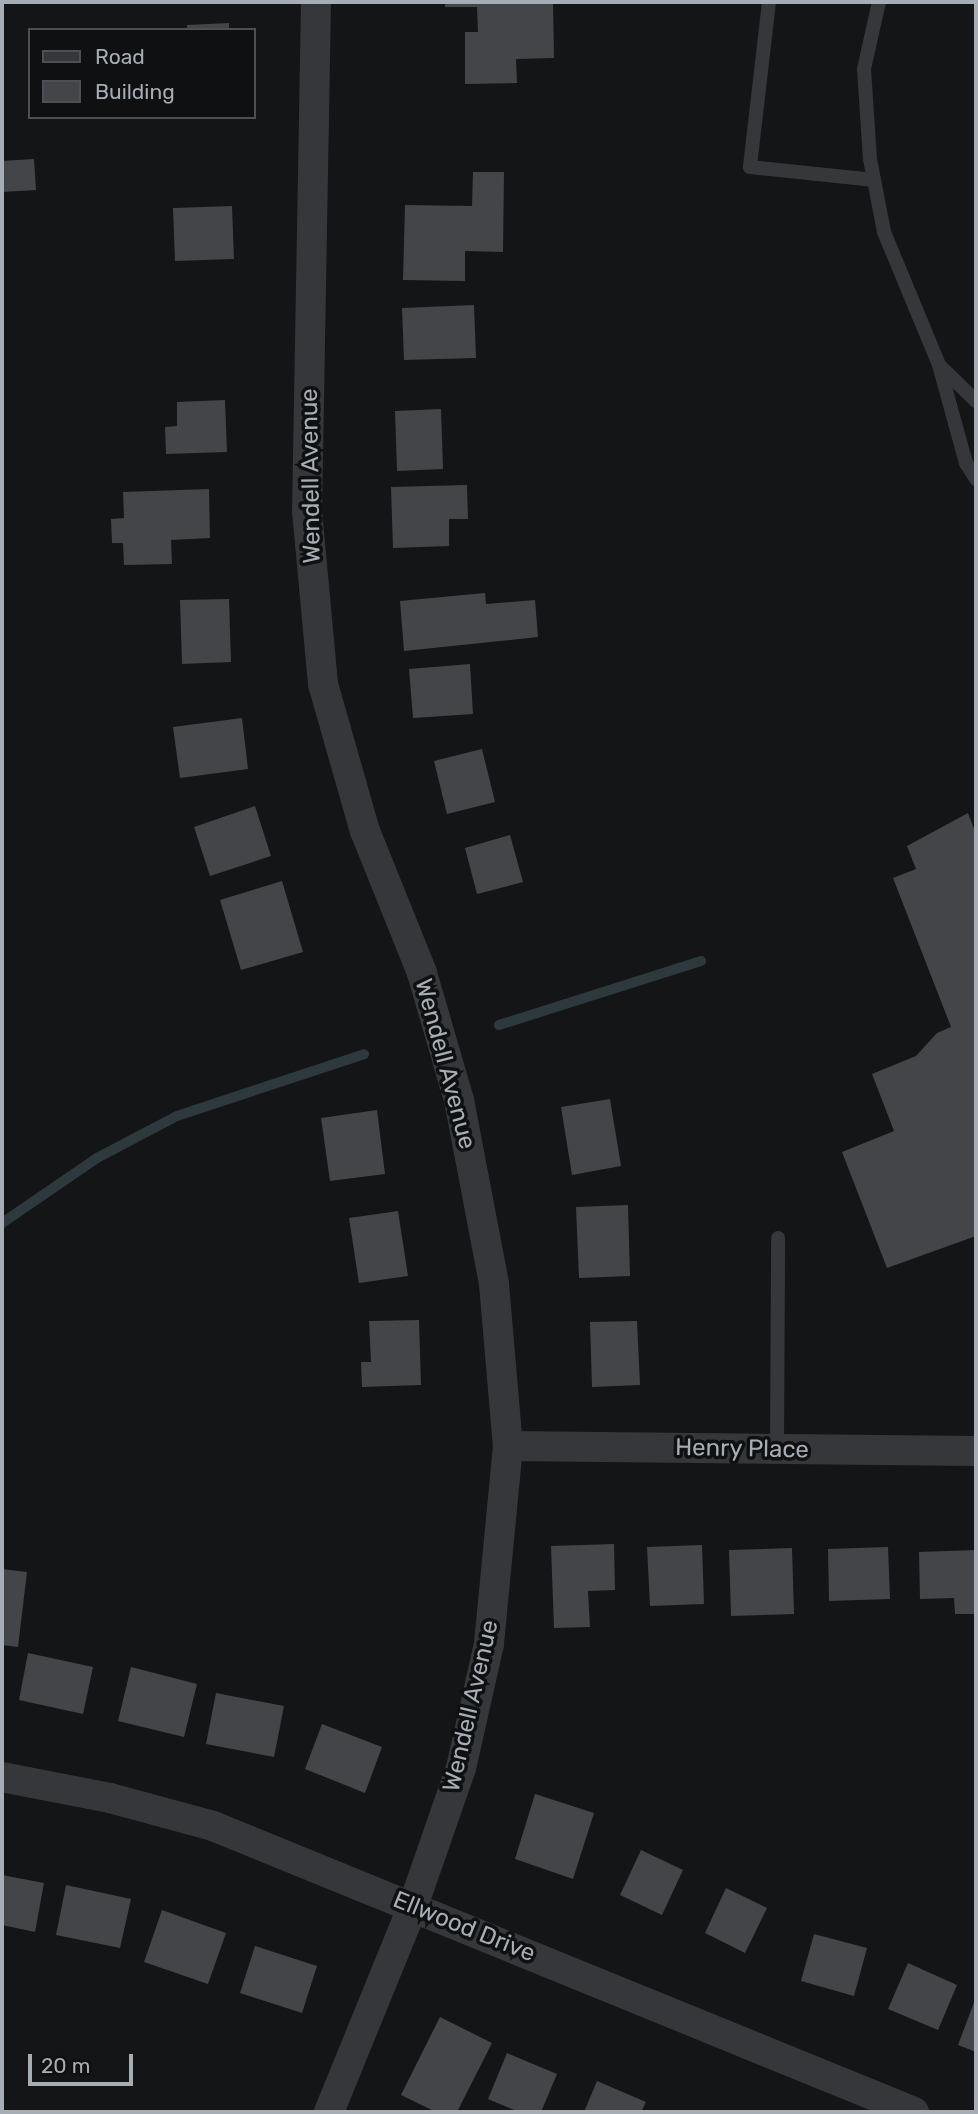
<!DOCTYPE html>
<html>
<head>
<meta charset="utf-8">
<style>
  body { margin:0 }
  #map { position:relative; width:978px; height:2114px; overflow:hidden; background:#141516; font-family:Rubik,sans-serif }
  div>[style] { position:absolute }
  .stream>* { height:10px; margin:-5px; padding:0 5px; transform-origin:5px; border-radius:5px; background:#2e393e }
  .building>* { inset:0; background:#434549 }
  .lane>* { height:14px; margin:-7px; padding:0 7px; transform-origin:7px; border-radius:7px; background:#36373b }
  .street>* { height:30px; margin:-15px; padding:0 15px; transform-origin:15px; border-radius:15px; background:#36373b }
  span { translate:-50% -50%; white-space:nowrap; text-align:center; line-height:1.15; -webkit-text-stroke:7px #0f1011; paint-order:stroke }
  .street-label { font-size:24px; color:#a7adb5 }
  .frame { position:absolute; inset:0; border:4px solid #a7adb5; pointer-events:none }
  .legend { position:absolute; left:28px; top:28px; width:228px; height:91px; box-sizing:border-box; background:#0f1011; border:2px solid #4c4f53; margin:0; padding:9px 12px; list-style:none; font-size:21px; color:#a7adb5 }
  .legend li { display:flex; align-items:center; gap:14px; height:35px }
  .legend b { width:35px; border:2px solid #4c4f53 }
  .scale { position:absolute; left:28px; top:2054px; width:105px; height:32px; box-sizing:border-box; border:4px solid #a7adb5; border-top:0; padding-left:9px; font-size:21px; line-height:24px; white-space:nowrap; color:#a7adb5; -webkit-text-stroke:5px #0f1011; paint-order:stroke }
</style>
</head>
<body>
<div id="map">
  <div class="stream">
    <div style="left:499px;top:1025px;width:212px;rotate:-17.6deg"></div>
    <div style="left:2px;top:1223px;width:115px;rotate:-34.4deg"></div>
    <div style="left:97px;top:1158px;width:90px;rotate:-27.7deg"></div>
    <div style="left:177px;top:1116px;width:197px;rotate:-18.3deg"></div>
  </div>
  <div class="building">
    <div style="clip-path:polygon(445px 2px,553px 2px,554px 58px,516px 59px,517px 83px,465px 84px,465px 32px,478px 32px,477px 7px,445px 7px)"></div>
    <div style="clip-path:polygon(229px 23px,229px 30px,187px 30px,187px 25px)"></div>
    <div style="clip-path:polygon(34px 159px,36px 190px,2px 192px,2px 161px)"></div>
    <div style="clip-path:polygon(473px 172px,504px 172px,503px 252px,465px 251px,465px 281px,403px 280px,405px 205px,472px 206px)"></div>
    <div style="clip-path:polygon(232px 206px,234px 259px,175px 261px,173px 208px)"></div>
    <div style="clip-path:polygon(474px 305px,476px 358px,404px 360px,402px 308px)"></div>
    <div style="clip-path:polygon(225px 400px,227px 452px,166px 454px,165px 427px,177px 426px,177px 402px)"></div>
    <div style="clip-path:polygon(441px 409px,443px 469px,397px 471px,395px 411px)"></div>
    <div style="clip-path:polygon(467px 485px,468px 519px,449px 519px,449px 546px,393px 548px,391px 487px)"></div>
    <div style="clip-path:polygon(209px 489px,210px 538px,171px 540px,172px 564px,124px 565px,123px 543px,112px 543px,111px 519px,124px 518px,123px 492px)"></div>
    <div style="clip-path:polygon(485px 593px,486px 604px,535px 600px,538px 637px,404px 651px,400px 601px)"></div>
    <div style="clip-path:polygon(229px 599px,231px 662px,182px 664px,180px 600px)"></div>
    <div style="clip-path:polygon(470px 664px,473px 714px,413px 718px,409px 669px)"></div>
    <div style="clip-path:polygon(242px 718px,248px 769px,180px 778px,173px 727px)"></div>
    <div style="clip-path:polygon(482px 749px,495px 802px,447px 814px,434px 761px)"></div>
    <div style="clip-path:polygon(255px 806px,271px 856px,210px 876px,194px 827px)"></div>
    <div style="clip-path:polygon(968px 813px,976px 834px,976px 1236px,887px 1268px,842px 1152px,894px 1131px,872px 1074px,916px 1056px,937px 1033px,951px 1027px,893px 878px,916px 869px,907px 846px)"></div>
    <div style="clip-path:polygon(510px 835px,523px 882px,477px 894px,465px 848px)"></div>
    <div style="clip-path:polygon(282px 881px,303px 952px,241px 970px,220px 900px)"></div>
    <div style="clip-path:polygon(610px 1099px,621px 1166px,572px 1175px,561px 1107px)"></div>
    <div style="clip-path:polygon(377px 1110px,385px 1174px,330px 1181px,321px 1118px)"></div>
    <div style="clip-path:polygon(628px 1205px,630px 1276px,579px 1278px,576px 1207px)"></div>
    <div style="clip-path:polygon(398px 1211px,408px 1276px,359px 1283px,349px 1218px)"></div>
    <div style="clip-path:polygon(419px 1320px,421px 1385px,362px 1387px,361px 1362px,371px 1362px,369px 1321px)"></div>
    <div style="clip-path:polygon(637px 1321px,640px 1385px,592px 1387px,590px 1322px)"></div>
    <div style="clip-path:polygon(614px 1544px,615px 1590px,588px 1591px,590px 1627px,554px 1628px,551px 1546px)"></div>
    <div style="clip-path:polygon(702px 1545px,704px 1604px,650px 1606px,647px 1547px)"></div>
    <div style="clip-path:polygon(888px 1547px,890px 1599px,829px 1601px,828px 1549px)"></div>
    <div style="clip-path:polygon(792px 1548px,794px 1614px,731px 1616px,729px 1550px)"></div>
    <div style="clip-path:polygon(976px 1550px,976px 1614px,955px 1614px,954px 1598px,920px 1599px,919px 1552px)"></div>
    <div style="clip-path:polygon(2px 1569px,27px 1572px,18px 1647px,2px 1645px)"></div>
    <div style="clip-path:polygon(28px 1653px,93px 1667px,83px 1714px,19px 1700px)"></div>
    <div style="clip-path:polygon(131px 1667px,197px 1684px,184px 1737px,118px 1721px)"></div>
    <div style="clip-path:polygon(216px 1693px,284px 1706px,274px 1757px,206px 1744px)"></div>
    <div style="clip-path:polygon(322px 1724px,382px 1747px,365px 1793px,305px 1769px)"></div>
    <div style="clip-path:polygon(535px 1794px,594px 1813px,573px 1879px,515px 1859px)"></div>
    <div style="clip-path:polygon(641px 1850px,683px 1870px,662px 1915px,620px 1895px)"></div>
    <div style="clip-path:polygon(2px 1875px,44px 1883px,35px 1932px,2px 1925px)"></div>
    <div style="clip-path:polygon(66px 1885px,131px 1899px,120px 1948px,56px 1935px)"></div>
    <div style="clip-path:polygon(726px 1888px,767px 1908px,745px 1953px,705px 1933px)"></div>
    <div style="clip-path:polygon(162px 1910px,226px 1933px,208px 1984px,144px 1962px)"></div>
    <div style="clip-path:polygon(814px 1934px,867px 1948px,854px 1996px,801px 1981px)"></div>
    <div style="clip-path:polygon(255px 1946px,317px 1966px,302px 2013px,240px 1993px)"></div>
    <div style="clip-path:polygon(908px 1963px,957px 1985px,938px 2030px,888px 2009px)"></div>
    <div style="clip-path:polygon(976px 1997px,976px 2052px,958px 2045px)"></div>
    <div style="clip-path:polygon(440px 2017px,492px 2043px,457px 2112px,436px 2112px,401px 2095px)"></div>
    <div style="clip-path:polygon(507px 2053px,557px 2074px,541px 2112px,519px 2112px,488px 2099px)"></div>
    <div style="clip-path:polygon(597px 2081px,646px 2102px,641px 2112px,584px 2112px)"></div>
  </div>
  <div class="lane">
    <div style="left:769px;top:2px;width:166px;rotate:96.6deg"></div>
    <div style="left:750px;top:167px;width:125px;rotate:6deg"></div>
    <div style="left:879px;top:2px;width:69px;rotate:102.6deg"></div>
    <div style="left:864px;top:69px;width:90px;rotate:86.2deg"></div>
    <div style="left:870px;top:159px;width:74px;rotate:79.1deg"></div>
    <div style="left:884px;top:232px;width:144px;rotate:67.5deg"></div>
    <div style="left:939px;top:365px;width:102px;rotate:74.6deg"></div>
    <div style="left:966px;top:463px;width:19px;rotate:58deg"></div>
    <div style="left:940px;top:366px;width:50px;rotate:44.2deg"></div>
    <div style="left:777px;top:1449px;width:211px;rotate:-89.7deg"></div>
  </div>
  <div class="street">
    <div style="left:316px;top:2px;width:509px;rotate:91.01deg"></div>
    <div style="left:307px;top:511px;width:174px;rotate:84.7deg"></div>
    <div style="left:323px;top:684px;width:153px;rotate:74.1deg"></div>
    <div style="left:365px;top:831px;width:153px;rotate:68.1deg"></div>
    <div style="left:422px;top:973px;width:132px;rotate:73.8deg"></div>
    <div style="left:459px;top:1100px;width:187px;rotate:79.2deg"></div>
    <div style="left:494px;top:1284px;width:163px;rotate:85.1deg"></div>
    <div style="left:508px;top:1446px;width:199px;rotate:95.5deg"></div>
    <div style="left:489px;top:1644px;width:127px;rotate:102.7deg"></div>
    <div style="left:461px;top:1768px;width:146px;rotate:109.2deg"></div>
    <div style="left:413px;top:1906px;width:222px;rotate:112.2deg"></div>
    <div style="left:508px;top:1446px;width:468px;rotate:0.6deg"></div>
    <div style="left:2px;top:1777px;width:110px;rotate:11deg"></div>
    <div style="left:110px;top:1798px;width:107px;rotate:15.2deg"></div>
    <div style="left:213px;top:1826px;width:757px;rotate:22.19deg"></div>
  </div>
  <div class="street-label">
    <span style="left:311px;top:476px;rotate:-91deg">Wendell Avenue</span>
    <span style="left:445px;top:1064px;rotate:75deg">Wendell Avenue</span>
    <span style="left:742px;top:1449px;rotate:1deg">Henry Place</span>
    <span style="left:471px;top:1706px;rotate:-77deg">Wendell Avenue</span>
    <span style="left:464px;top:1927px;rotate:22deg">Ellwood Drive</span>
  </div>
  <div class="frame"></div>
  <ul class="legend">
  <li><b style="height:9px;background:#36373b"></b>Road</li>
  <li><b style="height:19px;background:#434549"></b>Building</li>
  </ul>
  <div class="scale">20 m</div>
</div>
</body>
</html>
